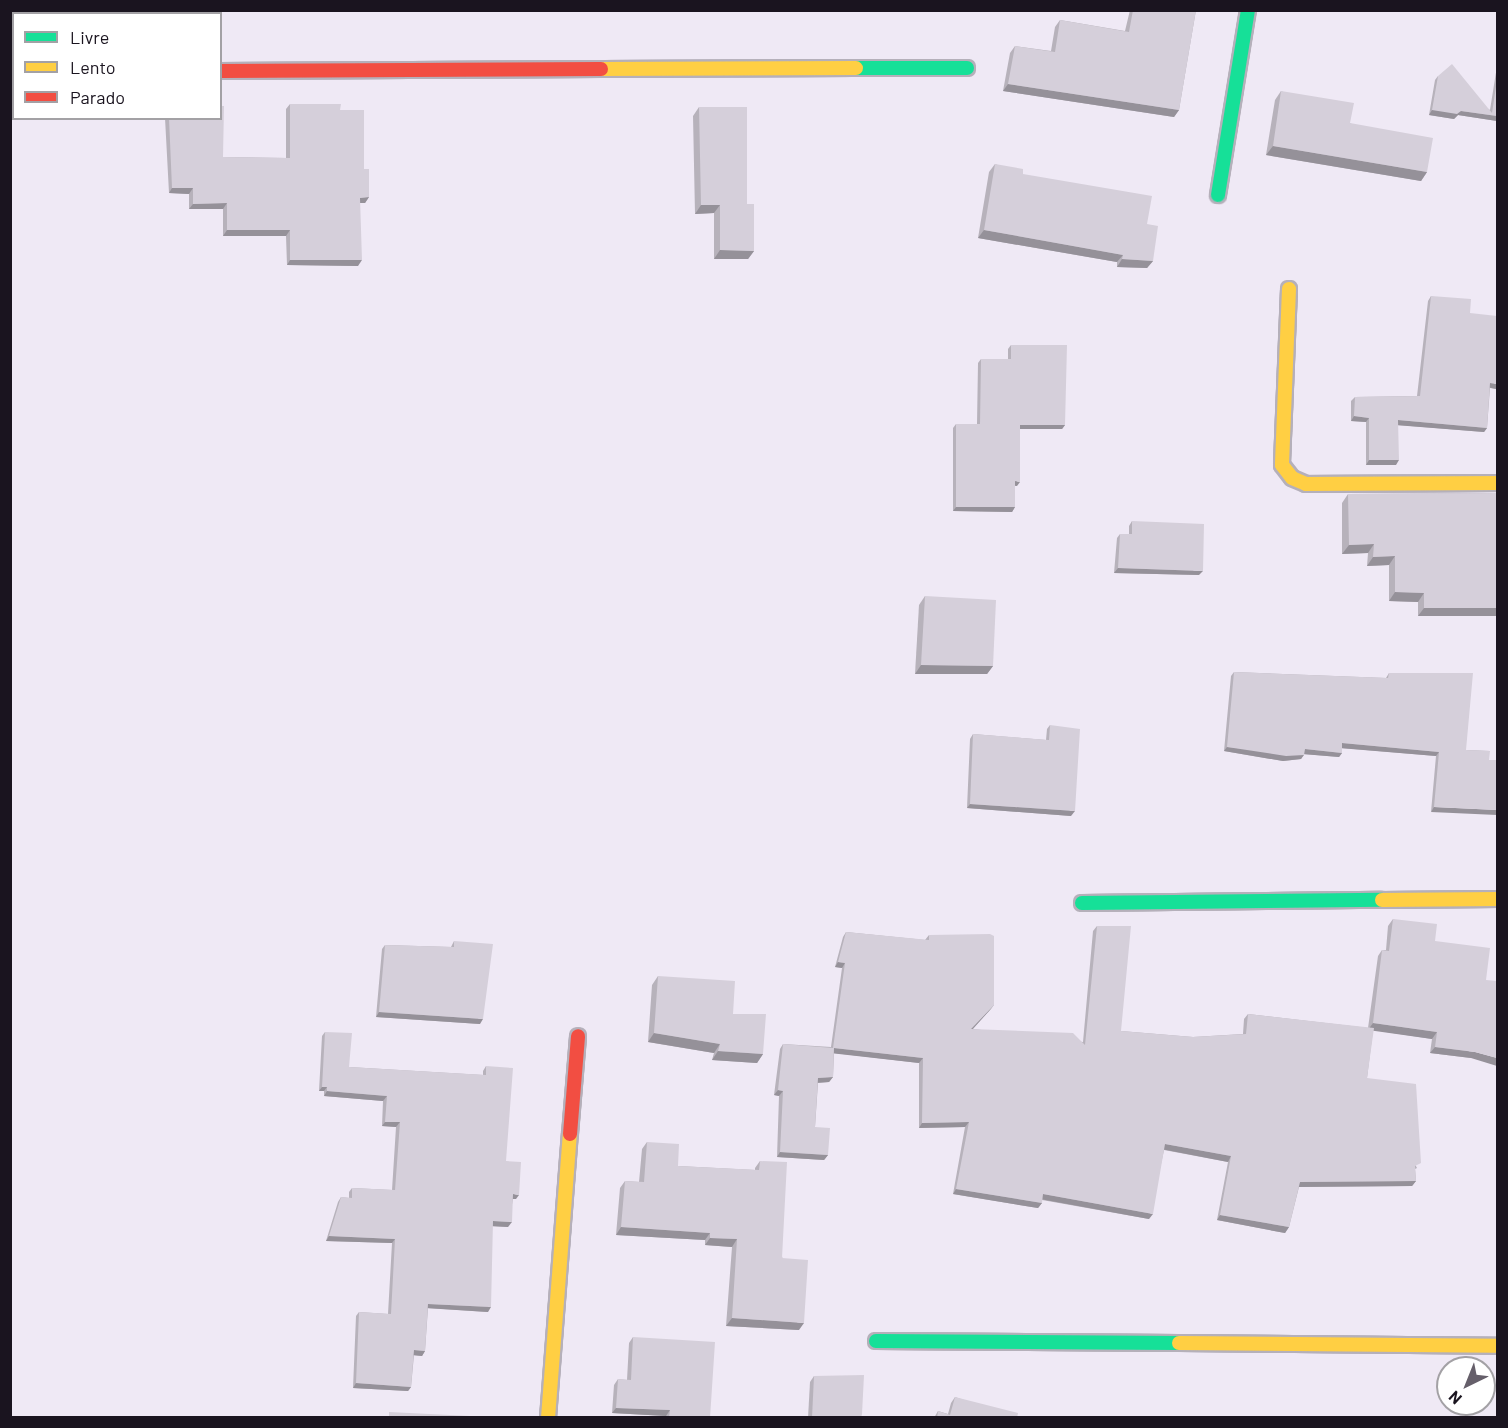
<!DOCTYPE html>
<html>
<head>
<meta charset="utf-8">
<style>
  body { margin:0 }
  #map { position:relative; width:1508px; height:1428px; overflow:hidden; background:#efe9f5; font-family:Barlow,sans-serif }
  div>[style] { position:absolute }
  .roads { filter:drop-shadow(2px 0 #b5b0ba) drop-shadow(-2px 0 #b5b0ba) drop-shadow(0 2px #b5b0ba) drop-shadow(0 -2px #b5b0ba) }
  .street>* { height:33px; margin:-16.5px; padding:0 16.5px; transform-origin:16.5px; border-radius:16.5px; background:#fdfcfe }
  .fast>* { height:14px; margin:-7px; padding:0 7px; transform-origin:7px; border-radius:7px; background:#16e098 }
  .slow>* { height:14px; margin:-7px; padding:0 7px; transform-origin:7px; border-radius:7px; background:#ffcf43 }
  .jam>* { height:14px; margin:-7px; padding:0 7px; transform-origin:7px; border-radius:7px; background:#f24e42 }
  .wall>* { inset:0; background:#b7b2bb }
  .shaded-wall>* { inset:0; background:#959199 }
  .building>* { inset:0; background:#d5cfda }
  span { translate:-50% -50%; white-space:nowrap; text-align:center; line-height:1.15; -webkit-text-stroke:4.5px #fff; paint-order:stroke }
  .frame { position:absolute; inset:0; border:12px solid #1a141f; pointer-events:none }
  .legend { position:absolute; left:12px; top:12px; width:210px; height:108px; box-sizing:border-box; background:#fff; border:2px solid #a3a1a5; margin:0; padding:8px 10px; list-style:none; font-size:18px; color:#1a141f }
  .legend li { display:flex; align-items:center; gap:12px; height:30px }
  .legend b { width:30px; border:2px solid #a3a1a5 }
  .north { position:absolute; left:1436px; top:1356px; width:60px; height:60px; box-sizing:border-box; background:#fff; border:2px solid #a3a1a5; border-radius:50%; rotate:223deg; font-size:16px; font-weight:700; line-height:24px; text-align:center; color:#1a141f }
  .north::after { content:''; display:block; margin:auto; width:21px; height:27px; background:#655f6a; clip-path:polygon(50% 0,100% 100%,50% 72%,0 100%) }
</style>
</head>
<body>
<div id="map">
  <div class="roads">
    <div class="street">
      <div style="left:10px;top:70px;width:4px"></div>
    </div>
    <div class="fast">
      <div style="left:856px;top:68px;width:111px"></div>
      <div style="left:1218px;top:195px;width:187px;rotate:-80.8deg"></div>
      <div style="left:1082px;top:903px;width:300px;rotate:-0.6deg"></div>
      <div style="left:876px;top:1341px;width:303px;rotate:0.4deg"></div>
    </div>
    <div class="slow">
      <div style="left:601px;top:69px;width:255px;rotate:-0.2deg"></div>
      <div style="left:1289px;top:289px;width:176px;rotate:92.3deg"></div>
      <div style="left:1282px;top:465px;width:16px;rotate:52deg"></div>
      <div style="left:1292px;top:478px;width:15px;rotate:23deg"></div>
      <div style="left:1306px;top:484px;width:192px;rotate:-0.3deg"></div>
      <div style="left:1382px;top:900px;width:116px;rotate:-0.5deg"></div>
      <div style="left:1179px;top:1343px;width:319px;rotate:0.5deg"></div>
      <div style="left:548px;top:1418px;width:285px;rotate:-85.6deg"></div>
    </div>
    <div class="jam">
      <div style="left:220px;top:71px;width:381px;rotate:-0.3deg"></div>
      <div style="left:570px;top:1134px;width:98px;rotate:-85.3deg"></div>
    </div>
  </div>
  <div class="wall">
    <div style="clip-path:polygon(1130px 10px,1196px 10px,1179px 110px,1174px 117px,1003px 91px,1010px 53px,1015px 46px,1051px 51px,1055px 27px,1060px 20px,1125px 31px)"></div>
    <div style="clip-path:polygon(1497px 66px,1497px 121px,1458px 115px,1454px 119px,1429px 115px,1435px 80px,1438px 76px,1490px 110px)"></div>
    <div style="clip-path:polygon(1281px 91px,1350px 123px,1427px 172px,1421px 181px,1266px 155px,1275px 100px)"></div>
    <div style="clip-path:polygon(290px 104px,340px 110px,364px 169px,369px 197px,365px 203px,360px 203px,358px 266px,287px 265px,286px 236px,223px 236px,223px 209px,189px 209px,189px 194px,169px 193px,165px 118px,220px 118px,223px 157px,286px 158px,286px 109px)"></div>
    <div style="clip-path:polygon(699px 107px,747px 204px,754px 251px,748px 259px,714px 259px,714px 213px,695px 214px,693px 116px)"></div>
    <div style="clip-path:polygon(995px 164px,1147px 224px,1153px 261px,1147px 268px,1117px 267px,1117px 262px,978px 238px,989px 172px)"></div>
    <div style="clip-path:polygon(1431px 296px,1470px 313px,1496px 389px,1490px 388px,1487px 428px,1484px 432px,1398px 425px,1396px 465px,1366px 465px,1366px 422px,1351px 421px,1351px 401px,1355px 397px,1417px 396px,1428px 301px)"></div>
    <div style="clip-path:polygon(1011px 345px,1065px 425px,1062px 429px,1020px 429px,1017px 486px,1015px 486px,1015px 507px,1012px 512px,953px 511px,953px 428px,956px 424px,977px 424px,978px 363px,981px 359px,1008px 359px,1008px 349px)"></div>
    <div style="clip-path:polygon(1497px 493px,1497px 616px,1418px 616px,1418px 602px,1389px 601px,1389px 565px,1367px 566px,1368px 553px,1342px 554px,1342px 503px,1348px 494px)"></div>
    <div style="clip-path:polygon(1132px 521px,1199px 575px,1114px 573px,1117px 538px,1120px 534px,1129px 534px,1129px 526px)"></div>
    <div style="clip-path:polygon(925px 596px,993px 666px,987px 674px,915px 674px,919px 605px)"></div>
    <div style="clip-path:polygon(1234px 672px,1386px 678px,1389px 673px,1466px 750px,1490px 751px,1431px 812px,1436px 756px,1342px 748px,1342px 753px,1339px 757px,1304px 754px,1301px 759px,1283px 761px,1224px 751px,1231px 676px)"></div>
    <div style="clip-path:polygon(1050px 725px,1071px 816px,967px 808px,970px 739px,973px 734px,1046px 740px,1047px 729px)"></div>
    <div style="clip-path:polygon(1393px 919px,1435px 941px,1471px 1058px,1430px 1053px,1432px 1039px,1373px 1030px,1367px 1078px,1417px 1168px,1415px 1169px,1416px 1181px,1412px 1186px,1299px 1187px,1289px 1227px,1285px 1233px,1217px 1220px,1228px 1162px,1164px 1150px,1149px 1219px,1042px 1200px,1042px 1203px,1038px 1208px,953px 1194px,965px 1127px,919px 1128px,919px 1063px,834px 1053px,833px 1077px,829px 1082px,818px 1083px,815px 1127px,828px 1155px,824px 1160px,777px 1157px,779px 1096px,774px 1095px,780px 1049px,783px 1044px,831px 1047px,842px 968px,835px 967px,843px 937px,846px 932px,925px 940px,929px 935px,994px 1005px,973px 1029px,1083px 1042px,1093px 931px,1097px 926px,1121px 1031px,1193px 1037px,1243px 1034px,1244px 1019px,1248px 1014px,1368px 1028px,1378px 956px,1382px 950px,1386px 950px,1388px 926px)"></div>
    <div style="clip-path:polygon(454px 941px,480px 1024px,376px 1017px,382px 949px,385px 945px,451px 947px)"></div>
    <div style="clip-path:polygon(658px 976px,733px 1014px,763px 1054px,757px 1063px,712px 1060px,714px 1053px,648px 1042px,652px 985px)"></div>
    <div style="clip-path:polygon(325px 1032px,349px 1067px,483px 1075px,483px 1071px,486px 1066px,506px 1161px,516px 1199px,513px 1199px,508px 1227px,492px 1226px,488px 1312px,428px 1308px,425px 1351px,422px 1356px,414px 1355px,411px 1387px,408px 1391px,353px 1388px,356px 1316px,359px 1312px,388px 1314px,392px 1243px,326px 1241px,338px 1202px,341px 1197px,349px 1198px,349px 1192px,352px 1188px,392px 1190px,396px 1127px,382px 1126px,383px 1101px,324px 1096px,324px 1091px,319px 1091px,322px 1036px)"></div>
    <div style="clip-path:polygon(647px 1142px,678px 1166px,755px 1170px,755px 1168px,760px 1161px,799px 1330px,726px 1326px,732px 1247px,705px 1245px,705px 1240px,616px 1235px,620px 1188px,625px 1181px,639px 1182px,642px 1149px)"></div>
    <div style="clip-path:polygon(633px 1337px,710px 1418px,666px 1418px,666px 1416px,612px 1413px,614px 1385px,618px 1379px,627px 1380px,629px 1343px)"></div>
    <div style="clip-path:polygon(814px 1376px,861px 1418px,808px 1418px,810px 1382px)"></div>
    <div style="clip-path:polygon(955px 1397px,1017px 1418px,934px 1418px,938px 1411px,948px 1414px,951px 1403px)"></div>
  </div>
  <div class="shaded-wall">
    <div style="clip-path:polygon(1008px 84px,1179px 110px,1174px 117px,1003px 91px)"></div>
    <div style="clip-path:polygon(1432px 110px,1461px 111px,1497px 116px,1497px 121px,1458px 115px,1454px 119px,1429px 115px)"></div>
    <div style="clip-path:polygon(1273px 146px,1427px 172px,1421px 181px,1266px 155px)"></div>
    <div style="clip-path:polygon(172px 188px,193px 188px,189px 194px,169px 193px)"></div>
    <div style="clip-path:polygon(369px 197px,365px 203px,357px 203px,360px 198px)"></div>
    <div style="clip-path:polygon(227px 203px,223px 209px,189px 209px,193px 204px)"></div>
    <div style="clip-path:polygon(701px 205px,720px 205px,714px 213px,695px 214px)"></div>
    <div style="clip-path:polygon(227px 230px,290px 230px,286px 236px,223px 236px)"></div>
    <div style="clip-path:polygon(984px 230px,1123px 255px,1117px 262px,978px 238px)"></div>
    <div style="clip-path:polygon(720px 250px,754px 251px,748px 259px,714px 259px)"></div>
    <div style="clip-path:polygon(1122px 259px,1153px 261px,1147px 268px,1117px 267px)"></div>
    <div style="clip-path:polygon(290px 260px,362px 260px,358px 266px,287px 265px)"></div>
    <div style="clip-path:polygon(1490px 383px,1497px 384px,1496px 389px,1487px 387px)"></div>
    <div style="clip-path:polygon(1354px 416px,1369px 418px,1366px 422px,1351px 421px)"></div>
    <div style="clip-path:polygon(1398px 420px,1487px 428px,1484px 432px,1395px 425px)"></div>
    <div style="clip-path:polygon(1020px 425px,1065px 425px,1062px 429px,1017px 429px)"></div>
    <div style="clip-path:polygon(1369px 460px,1399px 460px,1396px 465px,1366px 465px)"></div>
    <div style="clip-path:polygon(1015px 481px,1020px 482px,1017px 486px,1012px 485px)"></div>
    <div style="clip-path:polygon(956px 507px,1015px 507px,1012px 512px,953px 511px)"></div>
    <div style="clip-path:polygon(1374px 544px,1368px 553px,1342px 554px,1349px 545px)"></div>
    <div style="clip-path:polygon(1395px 556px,1389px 565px,1367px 566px,1373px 557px)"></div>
    <div style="clip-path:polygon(1118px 568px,1203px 571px,1199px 575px,1114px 573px)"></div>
    <div style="clip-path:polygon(1395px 592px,1424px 593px,1418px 602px,1389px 601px)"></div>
    <div style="clip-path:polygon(1424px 608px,1497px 608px,1497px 616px,1418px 616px)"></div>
    <div style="clip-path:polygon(921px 665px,993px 666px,987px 674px,915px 674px)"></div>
    <div style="clip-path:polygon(1342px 743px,1439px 752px,1436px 756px,1339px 748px)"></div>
    <div style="clip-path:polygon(1227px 747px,1304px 755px,1301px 759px,1283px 761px,1224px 751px)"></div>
    <div style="clip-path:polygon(1305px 749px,1342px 753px,1339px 757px,1302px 754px)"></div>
    <div style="clip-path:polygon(970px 804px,1075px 811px,1071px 816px,967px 808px)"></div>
    <div style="clip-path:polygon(1434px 807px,1497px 810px,1497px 815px,1431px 812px)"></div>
    <div style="clip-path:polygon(838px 962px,845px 963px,842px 968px,835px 967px)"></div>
    <div style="clip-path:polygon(994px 1005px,990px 1010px,968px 1034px,971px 1029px)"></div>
    <div style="clip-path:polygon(379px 1012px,483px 1019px,480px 1024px,376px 1017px)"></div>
    <div style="clip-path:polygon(1373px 1023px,1437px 1032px,1432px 1039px,1368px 1030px)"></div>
    <div style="clip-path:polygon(654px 1033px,720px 1044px,714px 1053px,648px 1042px)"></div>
    <div style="clip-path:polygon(1435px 1047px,1475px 1052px,1497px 1058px,1497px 1066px,1471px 1058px,1430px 1053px)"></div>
    <div style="clip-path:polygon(834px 1048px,923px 1058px,919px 1063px,830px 1053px)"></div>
    <div style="clip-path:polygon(718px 1051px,763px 1054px,757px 1063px,712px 1060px)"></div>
    <div style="clip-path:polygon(833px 1077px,829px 1082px,814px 1083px,818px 1078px)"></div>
    <div style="clip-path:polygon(322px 1087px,327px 1087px,324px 1091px,319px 1091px)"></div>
    <div style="clip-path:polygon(778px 1090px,783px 1091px,779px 1096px,774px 1095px)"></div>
    <div style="clip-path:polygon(327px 1091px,387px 1096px,383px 1101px,324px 1096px)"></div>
    <div style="clip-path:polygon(385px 1122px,400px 1122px,396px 1127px,382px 1126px)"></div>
    <div style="clip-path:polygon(969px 1122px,965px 1127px,919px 1128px,922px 1123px)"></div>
    <div style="clip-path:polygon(1165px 1144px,1231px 1156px,1228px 1162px,1161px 1149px)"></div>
    <div style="clip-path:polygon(780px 1152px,828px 1155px,824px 1160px,777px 1157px)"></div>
    <div style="clip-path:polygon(1416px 1181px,1412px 1186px,1297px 1187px,1300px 1182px)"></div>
    <div style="clip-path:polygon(956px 1189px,1042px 1203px,1038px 1208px,953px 1194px)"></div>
    <div style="clip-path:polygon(513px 1194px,519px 1195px,516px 1199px,510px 1199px)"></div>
    <div style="clip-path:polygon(1043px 1194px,1153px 1214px,1149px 1219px,1040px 1199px)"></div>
    <div style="clip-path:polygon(1220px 1215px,1289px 1227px,1285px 1233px,1217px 1220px)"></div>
    <div style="clip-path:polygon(493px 1221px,512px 1222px,508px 1227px,489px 1226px)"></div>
    <div style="clip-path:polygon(621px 1227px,710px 1233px,705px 1240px,616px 1235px)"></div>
    <div style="clip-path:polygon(329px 1236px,395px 1239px,392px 1243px,326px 1241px)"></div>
    <div style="clip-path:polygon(710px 1238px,737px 1239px,732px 1247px,705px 1245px)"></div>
    <div style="clip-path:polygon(428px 1304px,491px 1307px,488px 1312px,425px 1308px)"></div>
    <div style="clip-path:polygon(732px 1318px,804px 1323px,799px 1330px,726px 1326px)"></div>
    <div style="clip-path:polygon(414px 1350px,425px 1351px,422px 1356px,411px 1355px)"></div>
    <div style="clip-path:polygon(356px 1383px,411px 1387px,408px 1391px,353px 1388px)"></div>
    <div style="clip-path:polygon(616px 1408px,670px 1410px,666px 1416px,612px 1413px)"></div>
  </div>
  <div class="building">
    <div style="clip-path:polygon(98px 10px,172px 10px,172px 14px,98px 14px)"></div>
    <div style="clip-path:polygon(1133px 10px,1196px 10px,1179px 110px,1008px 84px,1015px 46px,1055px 52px,1060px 20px,1129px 32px)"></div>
    <div style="clip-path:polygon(1452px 64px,1492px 113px,1497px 80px,1497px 116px,1461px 111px,1457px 114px,1432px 110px,1438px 76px)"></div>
    <div style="clip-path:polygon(1281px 91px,1354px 103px,1350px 123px,1433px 138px,1427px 172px,1273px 146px)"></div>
    <div style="clip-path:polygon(290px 104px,341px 104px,340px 110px,364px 110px,364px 169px,369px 169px,369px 197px,360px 198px,362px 260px,290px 260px,290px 230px,227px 230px,227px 203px,193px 204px,193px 188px,172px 188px,169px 118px,220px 118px,220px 106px,224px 106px,223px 157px,290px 158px)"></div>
    <div style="clip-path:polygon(699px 107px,747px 107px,747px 204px,754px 204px,754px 251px,720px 250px,720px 205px,701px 205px)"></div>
    <div style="clip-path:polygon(995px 164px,1023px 169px,1023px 174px,1152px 196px,1147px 224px,1158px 226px,1153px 261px,1122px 259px,1123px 255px,984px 230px)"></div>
    <div style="clip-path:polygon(1431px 296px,1471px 299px,1470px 313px,1497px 316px,1497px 384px,1490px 383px,1487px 428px,1398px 420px,1399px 460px,1369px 460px,1369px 418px,1354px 416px,1355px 397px,1420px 396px)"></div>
    <div style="clip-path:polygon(1011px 345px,1067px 345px,1065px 425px,1020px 425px,1020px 482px,1015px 481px,1015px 507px,956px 507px,956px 424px,980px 424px,981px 359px,1011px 359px)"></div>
    <div style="clip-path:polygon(1497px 493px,1497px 608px,1424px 608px,1424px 593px,1395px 592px,1395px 556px,1373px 557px,1374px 544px,1349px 545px,1348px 494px)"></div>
    <div style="clip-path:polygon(1132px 521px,1204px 524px,1203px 571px,1118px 568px,1120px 534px,1132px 534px)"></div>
    <div style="clip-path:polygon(925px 596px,996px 600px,993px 666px,921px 665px)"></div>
    <div style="clip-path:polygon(1234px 672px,1388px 678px,1389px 673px,1473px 673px,1466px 750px,1490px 751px,1489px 760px,1497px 760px,1497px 810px,1434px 807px,1439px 752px,1342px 743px,1342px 753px,1305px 749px,1304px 755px,1286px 756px,1227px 747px)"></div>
    <div style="clip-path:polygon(1050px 725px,1080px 729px,1075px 811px,970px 804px,973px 734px,1049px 740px)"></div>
    <div style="clip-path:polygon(1393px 919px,1437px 924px,1435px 941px,1490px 948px,1486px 980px,1497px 981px,1497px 1058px,1475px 1052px,1435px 1047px,1437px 1032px,1373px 1023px,1382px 950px,1389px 951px)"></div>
    <div style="clip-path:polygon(1097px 926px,1131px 926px,1121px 1031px,1193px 1037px,1246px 1034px,1248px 1014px,1374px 1028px,1367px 1078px,1416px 1084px,1421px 1163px,1415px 1166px,1416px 1181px,1300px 1182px,1289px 1227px,1220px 1215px,1231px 1156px,1165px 1144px,1153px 1214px,1043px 1194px,1042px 1203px,956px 1189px,969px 1122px,922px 1123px,923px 1058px,834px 1048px,833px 1077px,818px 1078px,815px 1127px,830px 1128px,828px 1155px,780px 1152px,783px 1091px,778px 1090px,783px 1044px,833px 1048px,845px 963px,838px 962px,846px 932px,929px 940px,929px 935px,990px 934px,994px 936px,994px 1005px,971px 1029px,1073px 1033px,1085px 1045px)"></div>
    <div style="clip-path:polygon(454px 941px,493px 944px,483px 1019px,379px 1012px,385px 945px,454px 947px)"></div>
    <div style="clip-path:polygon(658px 976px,735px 981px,733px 1014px,766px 1014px,763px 1054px,718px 1051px,720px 1044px,654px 1033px)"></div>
    <div style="clip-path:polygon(325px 1032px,352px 1033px,349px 1067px,486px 1075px,486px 1066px,513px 1068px,506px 1161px,521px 1162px,519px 1195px,513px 1194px,512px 1222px,493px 1221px,491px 1307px,428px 1304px,425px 1351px,414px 1350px,411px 1387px,356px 1383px,359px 1312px,391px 1314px,395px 1239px,329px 1236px,341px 1197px,352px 1198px,352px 1188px,395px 1190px,400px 1122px,385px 1122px,387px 1096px,327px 1091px,327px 1087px,322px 1087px)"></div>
    <div style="clip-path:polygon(647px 1142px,679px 1144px,678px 1166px,759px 1170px,760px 1161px,787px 1162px,782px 1258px,808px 1260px,804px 1323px,732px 1318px,737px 1239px,710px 1238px,710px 1233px,621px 1227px,625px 1181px,644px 1182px)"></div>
    <div style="clip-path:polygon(633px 1337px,715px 1342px,710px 1418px,669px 1418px,670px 1410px,616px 1408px,618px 1379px,631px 1380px)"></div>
    <div style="clip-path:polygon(864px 1375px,862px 1414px,861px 1418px,812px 1418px,814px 1376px)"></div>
    <div style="clip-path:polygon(955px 1397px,1018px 1413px,1017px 1418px,937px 1418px,938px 1411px,950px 1415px)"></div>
    <div style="clip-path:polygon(389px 1412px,470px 1416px,470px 1418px,389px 1418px)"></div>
  </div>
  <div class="frame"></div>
  <ul class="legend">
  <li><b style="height:8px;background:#16e098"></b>Livre</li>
  <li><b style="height:8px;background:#ffcf43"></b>Lento</li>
  <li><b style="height:8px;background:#f24e42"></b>Parado</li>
  </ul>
  <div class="north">N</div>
</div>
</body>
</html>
